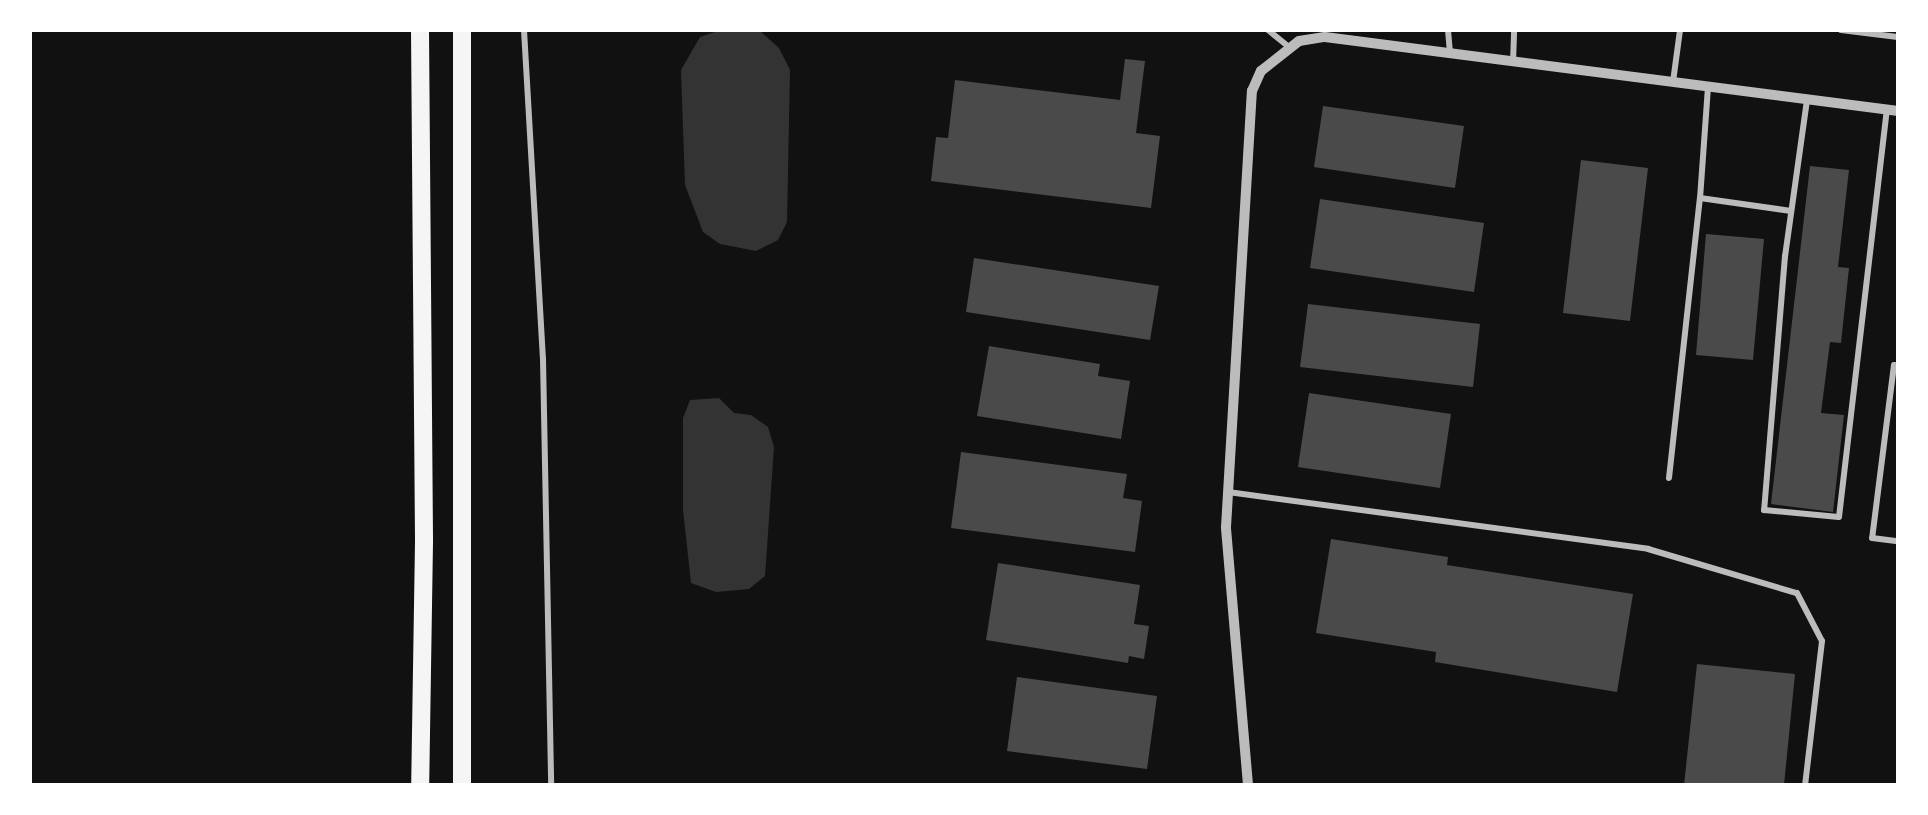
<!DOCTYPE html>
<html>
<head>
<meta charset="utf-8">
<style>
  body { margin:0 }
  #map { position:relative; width:1928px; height:815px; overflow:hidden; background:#111; font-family:Mulish,sans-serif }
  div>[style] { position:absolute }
  .water>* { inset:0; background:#333 }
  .building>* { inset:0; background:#4a4a4a }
  .service>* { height:6px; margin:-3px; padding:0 3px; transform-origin:3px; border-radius:3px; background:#bcbcbc }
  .minor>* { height:10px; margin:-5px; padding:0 5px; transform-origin:5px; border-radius:5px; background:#bcbcbc }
  .secondary>* { height:18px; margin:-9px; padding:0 9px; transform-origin:9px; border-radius:9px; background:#f5f5f5 }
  span { translate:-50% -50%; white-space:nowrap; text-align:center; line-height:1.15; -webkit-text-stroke:8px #fff; paint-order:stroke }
  .frame { position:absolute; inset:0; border:32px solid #fff; pointer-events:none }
</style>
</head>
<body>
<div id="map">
  <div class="water">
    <div style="clip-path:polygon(721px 30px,759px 30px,779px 48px,790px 70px,787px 222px,778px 240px,756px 251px,720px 244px,703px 232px,685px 185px,681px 70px,700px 37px)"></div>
    <div style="clip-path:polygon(719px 398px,734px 413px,751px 415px,768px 427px,774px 447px,765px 576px,749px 589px,716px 592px,691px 583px,683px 510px,683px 418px,690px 400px)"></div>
  </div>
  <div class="building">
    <div style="clip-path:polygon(1125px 59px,1145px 61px,1136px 133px,1160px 136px,1151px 208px,931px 181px,936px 137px,948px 138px,955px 80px,1120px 100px)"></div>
    <div style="clip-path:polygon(1323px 106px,1464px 126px,1455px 188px,1314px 167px)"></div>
    <div style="clip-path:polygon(1581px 160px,1648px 168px,1630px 321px,1563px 313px)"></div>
    <div style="clip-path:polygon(1810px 166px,1849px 170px,1838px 267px,1849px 268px,1841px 343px,1830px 342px,1821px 413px,1844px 415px,1833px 512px,1771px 504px)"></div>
    <div style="clip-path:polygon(1320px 199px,1484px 223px,1474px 292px,1310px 268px)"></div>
    <div style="clip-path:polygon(1706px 234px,1764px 239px,1753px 360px,1696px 355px)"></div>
    <div style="clip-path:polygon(974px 258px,1159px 286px,1150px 340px,966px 312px)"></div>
    <div style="clip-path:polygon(1308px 304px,1480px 324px,1473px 387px,1300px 367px)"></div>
    <div style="clip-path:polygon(989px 346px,1100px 364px,1098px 376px,1130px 381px,1121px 439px,977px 416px)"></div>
    <div style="clip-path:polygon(1309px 393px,1451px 414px,1440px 488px,1298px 467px)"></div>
    <div style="clip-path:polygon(961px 452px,1127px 474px,1123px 498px,1142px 501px,1135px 552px,951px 528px)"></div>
    <div style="clip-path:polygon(1331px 539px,1448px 557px,1447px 565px,1633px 594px,1617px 692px,1435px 662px,1436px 652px,1316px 633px)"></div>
    <div style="clip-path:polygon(998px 563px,1140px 585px,1134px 624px,1149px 626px,1144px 659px,1129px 656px,1128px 663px,986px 640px)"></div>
    <div style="clip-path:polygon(1697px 664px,1795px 674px,1784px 785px,1684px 785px)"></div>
    <div style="clip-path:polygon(1017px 677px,1157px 696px,1147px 769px,1007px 751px)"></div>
  </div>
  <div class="service">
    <div style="left:524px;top:30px;width:330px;rotate:86.7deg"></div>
    <div style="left:543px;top:359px;width:426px;rotate:88.9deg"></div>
    <div style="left:1268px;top:30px;width:27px;rotate:39deg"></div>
    <div style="left:1448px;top:30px;width:24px;rotate:85deg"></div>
    <div style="left:1841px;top:30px;width:57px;rotate:7deg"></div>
    <div style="left:1513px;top:63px;width:33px;rotate:-88deg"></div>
    <div style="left:1673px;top:82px;width:52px;rotate:-82.3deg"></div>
    <div style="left:1708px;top:87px;width:111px;rotate:94.1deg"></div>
    <div style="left:1700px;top:198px;width:92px;rotate:8.1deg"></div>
    <div style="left:1807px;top:100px;width:158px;rotate:98deg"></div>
    <div style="left:1785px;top:256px;width:255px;rotate:94.7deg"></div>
    <div style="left:1764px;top:510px;width:75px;rotate:5.3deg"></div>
    <div style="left:1839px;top:517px;width:409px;rotate:-83.3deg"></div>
    <div style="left:1898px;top:366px;width:4px;rotate:-166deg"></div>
    <div style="left:1894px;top:365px;width:174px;rotate:97.2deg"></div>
    <div style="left:1872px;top:538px;width:26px;rotate:7deg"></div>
    <div style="left:1669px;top:478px;width:282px;rotate:-83.7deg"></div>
    <div style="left:1228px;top:492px;width:424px;rotate:7.7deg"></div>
    <div style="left:1648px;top:549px;width:155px;rotate:16.5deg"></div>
    <div style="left:1797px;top:593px;width:54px;rotate:62.5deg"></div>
    <div style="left:1822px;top:641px;width:145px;rotate:96.7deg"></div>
  </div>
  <div class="minor">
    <div style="left:1248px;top:785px;width:259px;rotate:-94.9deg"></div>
    <div style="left:1226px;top:527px;width:437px;rotate:-86.6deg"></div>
    <div style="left:1252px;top:91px;width:22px;rotate:-66deg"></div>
    <div style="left:1261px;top:71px;width:48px;rotate:-38.3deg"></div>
    <div style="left:1299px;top:41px;width:26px;rotate:-9deg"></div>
    <div style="left:1325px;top:37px;width:578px;rotate:7.36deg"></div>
  </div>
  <div class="secondary">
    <div style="left:420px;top:30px;width:512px;rotate:89.55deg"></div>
    <div style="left:424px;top:542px;width:243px;rotate:90.9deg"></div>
    <div style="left:462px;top:785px;width:755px;rotate:-90deg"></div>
  </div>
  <div class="frame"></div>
</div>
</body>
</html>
